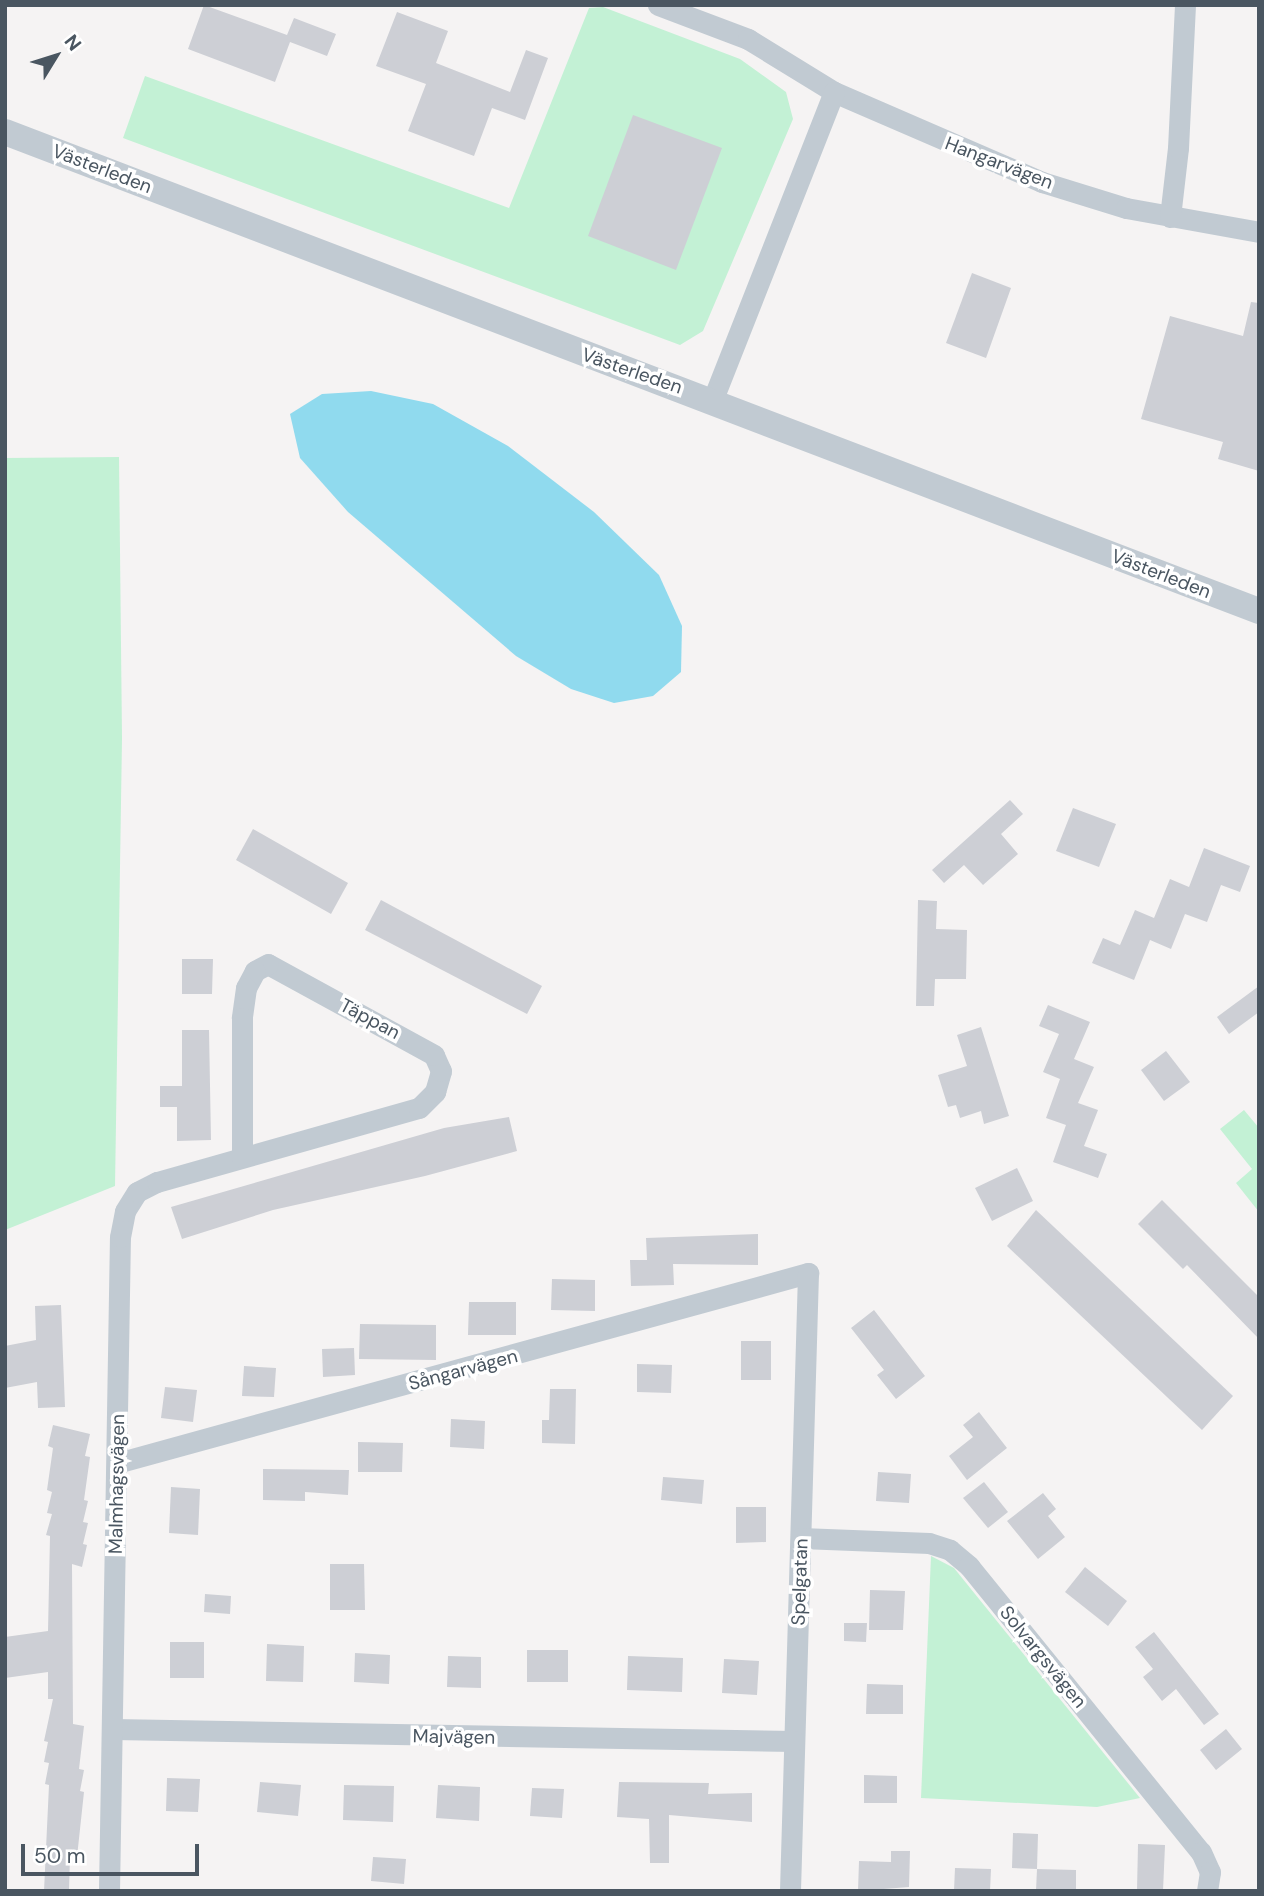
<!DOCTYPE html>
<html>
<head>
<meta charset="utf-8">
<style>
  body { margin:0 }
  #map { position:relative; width:1264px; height:1896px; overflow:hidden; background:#f5f3f3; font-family:"DM Sans",sans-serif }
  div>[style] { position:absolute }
  .green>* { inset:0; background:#c3f1d5 }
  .water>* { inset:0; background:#90daee }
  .building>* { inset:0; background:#cdcfd5 }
  .minor>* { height:21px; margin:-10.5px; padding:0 10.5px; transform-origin:10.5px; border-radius:10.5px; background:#c1cad2 }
  .tertiary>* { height:26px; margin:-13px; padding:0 13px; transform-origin:13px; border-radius:13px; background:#c1cad2 }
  span { translate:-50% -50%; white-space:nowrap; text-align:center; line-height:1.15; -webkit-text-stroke:7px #fff; paint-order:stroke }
  .street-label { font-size:19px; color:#4a5661 }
  .frame { position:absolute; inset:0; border:7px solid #4a5661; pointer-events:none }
  .north { position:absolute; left:21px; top:21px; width:70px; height:70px; -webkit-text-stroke:5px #fff; paint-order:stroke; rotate:52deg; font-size:19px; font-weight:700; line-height:28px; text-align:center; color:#4a5661 }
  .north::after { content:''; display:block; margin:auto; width:24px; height:32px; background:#4a5661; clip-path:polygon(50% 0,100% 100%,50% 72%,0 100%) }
  .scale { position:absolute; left:21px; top:1844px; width:178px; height:32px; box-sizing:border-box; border:4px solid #4a5661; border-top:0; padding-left:9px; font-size:21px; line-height:24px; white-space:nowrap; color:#4a5661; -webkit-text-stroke:5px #fff; paint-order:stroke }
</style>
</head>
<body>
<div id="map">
  <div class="green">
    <div style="clip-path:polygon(603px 7px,740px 59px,786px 92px,793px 119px,703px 331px,680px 345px,123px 138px,145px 76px,509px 208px,589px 8px)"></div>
    <div style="clip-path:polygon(119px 457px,122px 738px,115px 1186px,5px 1230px,5px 458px)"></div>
    <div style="clip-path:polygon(1244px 1110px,1259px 1128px,1259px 1212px,1236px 1183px,1252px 1169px,1220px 1129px)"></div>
    <div style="clip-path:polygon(931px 1556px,954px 1568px,1140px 1798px,1097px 1807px,921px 1798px)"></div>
  </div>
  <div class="water">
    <div style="clip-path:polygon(371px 391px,433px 404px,508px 446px,594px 512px,659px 575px,682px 626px,681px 672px,653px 696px,614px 703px,571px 689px,516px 656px,348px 512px,300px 458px,290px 414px,322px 394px)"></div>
  </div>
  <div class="building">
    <div style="clip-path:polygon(204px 5px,287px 35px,294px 18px,336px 34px,327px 56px,290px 42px,275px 82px,188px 49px)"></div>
    <div style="clip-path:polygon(397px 12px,448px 31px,436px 63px,510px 92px,526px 50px,548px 58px,525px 120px,492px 108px,474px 156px,408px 131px,426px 84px,376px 66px)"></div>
    <div style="clip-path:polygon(633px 115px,722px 148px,676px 270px,588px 236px)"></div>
    <div style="clip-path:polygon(972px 273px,1011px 288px,986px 358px,946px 343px)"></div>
    <div style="clip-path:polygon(1251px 302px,1259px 303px,1259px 471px,1218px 459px,1223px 442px,1141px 419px,1170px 316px,1243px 336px)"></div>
    <div style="clip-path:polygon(1010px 800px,1023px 814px,1001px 834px,1018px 854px,983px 885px,964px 865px,944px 883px,932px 870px)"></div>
    <div style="clip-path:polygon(1073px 808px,1116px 824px,1099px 867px,1056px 851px)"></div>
    <div style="clip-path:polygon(253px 829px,348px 883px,331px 914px,236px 860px)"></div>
    <div style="clip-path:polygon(1204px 848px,1250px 866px,1240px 892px,1221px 885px,1207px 922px,1185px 914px,1171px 949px,1150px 940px,1134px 980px,1092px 963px,1103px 938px,1120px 945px,1135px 910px,1154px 918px,1170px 879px,1189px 887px)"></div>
    <div style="clip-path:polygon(381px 900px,542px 986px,527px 1014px,365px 930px)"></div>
    <div style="clip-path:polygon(918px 900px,937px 901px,936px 929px,967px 930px,966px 979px,935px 979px,934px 1006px,916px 1006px)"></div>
    <div style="clip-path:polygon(182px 959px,213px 959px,212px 994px,182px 994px)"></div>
    <div style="clip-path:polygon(1259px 986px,1259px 1012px,1229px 1034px,1217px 1017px)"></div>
    <div style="clip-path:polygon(1048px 1005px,1090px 1022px,1074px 1059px,1094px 1067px,1078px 1103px,1098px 1110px,1084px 1146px,1107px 1154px,1098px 1178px,1053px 1162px,1066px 1125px,1046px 1118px,1060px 1079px,1043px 1072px,1059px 1034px,1039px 1026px)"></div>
    <div style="clip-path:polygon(981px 1027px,1009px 1116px,984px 1124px,981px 1111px,960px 1118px,956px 1105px,948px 1107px,938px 1075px,967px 1066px,957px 1035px)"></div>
    <div style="clip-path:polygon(182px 1030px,209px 1030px,211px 1140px,177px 1141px,177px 1107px,160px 1107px,160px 1086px,182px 1086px)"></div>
    <div style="clip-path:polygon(1166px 1051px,1190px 1082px,1164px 1101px,1141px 1070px)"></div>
    <div style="clip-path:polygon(509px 1117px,517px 1151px,425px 1176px,273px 1210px,182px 1239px,171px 1207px,444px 1128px)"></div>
    <div style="clip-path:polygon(1017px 1168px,1033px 1201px,992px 1221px,975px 1188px)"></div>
    <div style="clip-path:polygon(1162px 1200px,1259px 1297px,1259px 1339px,1187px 1265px,1183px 1269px,1138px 1224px)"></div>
    <div style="clip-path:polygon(1036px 1210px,1233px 1396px,1202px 1430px,1007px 1246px)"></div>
    <div style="clip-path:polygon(758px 1234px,758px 1265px,673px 1264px,674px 1285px,631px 1286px,630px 1260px,647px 1260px,646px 1238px)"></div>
    <div style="clip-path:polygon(552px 1279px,595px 1280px,595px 1311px,551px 1310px)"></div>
    <div style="clip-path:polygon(469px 1302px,516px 1302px,516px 1335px,468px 1335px)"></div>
    <div style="clip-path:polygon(61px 1305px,65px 1407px,38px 1408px,37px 1382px,5px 1388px,5px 1346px,36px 1340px,35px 1306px)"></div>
    <div style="clip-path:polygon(874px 1310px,925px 1376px,896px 1399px,877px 1375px,884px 1370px,851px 1328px)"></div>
    <div style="clip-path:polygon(360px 1324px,436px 1325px,436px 1360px,359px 1359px)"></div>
    <div style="clip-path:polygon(741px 1341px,771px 1341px,771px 1380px,741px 1380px)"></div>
    <div style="clip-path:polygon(354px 1348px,355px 1375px,323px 1377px,322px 1349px)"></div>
    <div style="clip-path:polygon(637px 1364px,672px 1365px,671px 1393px,637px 1392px)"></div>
    <div style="clip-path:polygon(244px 1366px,276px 1368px,274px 1397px,242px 1396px)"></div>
    <div style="clip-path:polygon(165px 1387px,197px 1390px,193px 1422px,161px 1418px)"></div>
    <div style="clip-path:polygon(550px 1389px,576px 1389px,575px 1444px,542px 1443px,542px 1420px,549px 1420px)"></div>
    <div style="clip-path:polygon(979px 1412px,1007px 1448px,967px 1480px,949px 1456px,973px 1437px,963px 1425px)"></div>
    <div style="clip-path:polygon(451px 1419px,485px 1421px,484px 1449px,450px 1447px)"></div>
    <div style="clip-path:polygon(53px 1425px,90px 1434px,85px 1456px,90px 1457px,84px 1500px,88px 1501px,83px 1522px,88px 1523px,83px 1544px,87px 1545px,82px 1567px,72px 1564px,73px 1724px,84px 1726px,79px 1769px,84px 1770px,80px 1791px,84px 1792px,77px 1857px,70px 1856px,69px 1891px,44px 1891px,49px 1785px,45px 1784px,49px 1763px,44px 1762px,48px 1742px,44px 1741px,53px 1699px,48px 1699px,48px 1672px,5px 1678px,5px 1637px,48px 1631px,50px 1536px,46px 1535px,52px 1514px,47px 1513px,52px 1492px,47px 1490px,53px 1448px,48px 1446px)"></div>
    <div style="clip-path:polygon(358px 1442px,403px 1443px,402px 1472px,358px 1472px)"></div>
    <div style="clip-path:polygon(263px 1469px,349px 1470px,348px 1495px,305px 1492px,305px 1501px,263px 1500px)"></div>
    <div style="clip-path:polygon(878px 1472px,911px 1474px,909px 1503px,876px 1501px)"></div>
    <div style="clip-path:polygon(663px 1477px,704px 1480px,702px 1504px,661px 1500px)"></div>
    <div style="clip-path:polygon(984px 1482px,1008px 1512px,988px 1528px,963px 1498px)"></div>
    <div style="clip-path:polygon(171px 1487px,200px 1489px,198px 1535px,169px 1533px)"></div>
    <div style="clip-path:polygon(1043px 1493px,1056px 1509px,1048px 1516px,1065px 1537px,1038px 1559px,1007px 1521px)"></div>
    <div style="clip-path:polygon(736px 1507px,766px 1507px,766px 1542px,736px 1543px)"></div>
    <div style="clip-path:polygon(330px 1564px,364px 1564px,365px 1610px,330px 1610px)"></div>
    <div style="clip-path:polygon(1085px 1567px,1127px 1601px,1108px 1626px,1065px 1592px)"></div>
    <div style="clip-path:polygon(870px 1590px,905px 1591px,903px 1630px,869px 1630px)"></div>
    <div style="clip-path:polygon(205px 1594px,231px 1596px,230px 1614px,204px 1612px)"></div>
    <div style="clip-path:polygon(844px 1623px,867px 1623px,866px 1642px,844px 1641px)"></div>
    <div style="clip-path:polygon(1154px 1632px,1219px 1714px,1204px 1725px,1176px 1689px,1162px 1701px,1143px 1677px,1153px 1669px,1135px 1647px)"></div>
    <div style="clip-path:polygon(170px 1642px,204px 1642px,204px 1678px,170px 1678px)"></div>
    <div style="clip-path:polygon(267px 1644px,304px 1646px,303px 1682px,266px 1681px)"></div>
    <div style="clip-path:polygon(527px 1650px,568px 1650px,568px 1682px,527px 1682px)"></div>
    <div style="clip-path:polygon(355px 1653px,390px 1655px,389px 1684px,354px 1682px)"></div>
    <div style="clip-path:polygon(448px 1656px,481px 1657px,481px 1688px,447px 1687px)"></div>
    <div style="clip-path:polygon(628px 1656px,683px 1658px,682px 1692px,627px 1690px)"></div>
    <div style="clip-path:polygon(724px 1659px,759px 1661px,757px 1695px,722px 1693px)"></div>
    <div style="clip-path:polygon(867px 1684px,903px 1685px,903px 1714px,866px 1714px)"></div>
    <div style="clip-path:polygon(1226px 1729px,1242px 1749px,1216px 1770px,1200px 1750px)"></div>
    <div style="clip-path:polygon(864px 1775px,897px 1776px,897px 1803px,864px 1803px)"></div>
    <div style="clip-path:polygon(167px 1778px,200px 1779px,198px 1812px,166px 1811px)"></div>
    <div style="clip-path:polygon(260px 1782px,301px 1785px,298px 1816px,257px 1812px)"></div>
    <div style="clip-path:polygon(619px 1782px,709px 1783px,708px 1794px,752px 1793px,752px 1822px,669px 1815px,669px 1863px,650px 1863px,649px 1819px,617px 1817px)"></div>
    <div style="clip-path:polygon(344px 1785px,394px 1786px,393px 1822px,343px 1820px)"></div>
    <div style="clip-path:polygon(438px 1785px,480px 1787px,479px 1821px,436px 1818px)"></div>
    <div style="clip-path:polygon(532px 1788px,564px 1789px,562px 1818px,530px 1816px)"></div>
    <div style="clip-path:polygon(1013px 1833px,1038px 1834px,1037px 1869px,1012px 1868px)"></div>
    <div style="clip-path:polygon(1138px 1844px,1165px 1845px,1163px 1891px,1137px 1891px)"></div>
    <div style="clip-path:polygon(891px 1851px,910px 1851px,909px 1887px,858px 1891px,859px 1861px,891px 1862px)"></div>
    <div style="clip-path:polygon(373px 1857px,406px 1859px,404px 1884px,371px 1881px)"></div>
    <div style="clip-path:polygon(955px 1868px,991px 1869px,990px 1891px,954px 1891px)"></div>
    <div style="clip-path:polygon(1037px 1869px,1076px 1870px,1076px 1891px,1036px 1891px)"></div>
  </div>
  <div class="minor">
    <div style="left:658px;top:5px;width:96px;rotate:20.7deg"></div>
    <div style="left:748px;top:39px;width:101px;rotate:31.6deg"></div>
    <div style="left:834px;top:92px;width:227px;rotate:23.4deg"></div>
    <div style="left:1042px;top:182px;width:88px;rotate:17.2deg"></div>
    <div style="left:1126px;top:208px;width:135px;rotate:10.2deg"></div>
    <div style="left:1170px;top:217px;width:69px;rotate:-83.4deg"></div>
    <div style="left:1178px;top:148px;width:143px;rotate:-87.2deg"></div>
    <div style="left:713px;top:399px;width:330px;rotate:-68.5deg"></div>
    <div style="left:117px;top:1463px;width:717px;rotate:-15.37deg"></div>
    <div style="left:808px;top:1273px;width:618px;rotate:91.67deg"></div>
    <div style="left:801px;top:1538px;width:128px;rotate:2.2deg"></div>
    <div style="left:929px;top:1543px;width:22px;rotate:18deg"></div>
    <div style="left:950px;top:1550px;width:25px;rotate:40deg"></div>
    <div style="left:969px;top:1566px;width:368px;rotate:51deg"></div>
    <div style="left:1201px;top:1852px;width:22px;rotate:66deg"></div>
    <div style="left:1210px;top:1872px;width:19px;rotate:99deg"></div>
    <div style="left:113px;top:1729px;width:681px;rotate:1.01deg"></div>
    <div style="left:109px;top:1891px;width:654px;rotate:-89.04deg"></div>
    <div style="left:120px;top:1237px;width:26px;rotate:-79deg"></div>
    <div style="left:125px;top:1211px;width:22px;rotate:-58deg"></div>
    <div style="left:137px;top:1192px;width:22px;rotate:-27deg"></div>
    <div style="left:157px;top:1182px;width:272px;rotate:-15.8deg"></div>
    <div style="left:419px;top:1108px;width:23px;rotate:-45deg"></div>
    <div style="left:435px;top:1092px;width:22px;rotate:-74deg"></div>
    <div style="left:441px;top:1071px;width:17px;rotate:-114deg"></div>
    <div style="left:434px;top:1055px;width:189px;rotate:-151.3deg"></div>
    <div style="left:268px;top:964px;width:15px;rotate:152deg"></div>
    <div style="left:255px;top:971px;width:19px;rotate:118deg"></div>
    <div style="left:246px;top:988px;width:30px;rotate:98deg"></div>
    <div style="left:242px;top:1018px;width:139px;rotate:90deg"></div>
  </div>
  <div class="tertiary">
    <div style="left:5px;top:132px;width:1342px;rotate:20.91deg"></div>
  </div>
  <div class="street-label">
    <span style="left:999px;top:163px;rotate:21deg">Hangarvägen</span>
    <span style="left:102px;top:169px;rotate:21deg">Västerleden</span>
    <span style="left:632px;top:371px;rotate:19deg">Västerleden</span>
    <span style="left:1161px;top:574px;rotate:21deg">Västerleden</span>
    <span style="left:370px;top:1019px;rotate:28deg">Täppan</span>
    <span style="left:463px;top:1370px;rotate:-15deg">Sångarvägen</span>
    <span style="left:117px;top:1484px;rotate:-89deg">Malmhagsvägen</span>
    <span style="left:800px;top:1582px;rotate:-88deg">Spelgatan</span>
    <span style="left:1043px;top:1657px;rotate:51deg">Solvargsvägen</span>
    <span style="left:454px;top:1737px;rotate:1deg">Majvägen</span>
  </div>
  <div class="frame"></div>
  <div class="north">N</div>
  <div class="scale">50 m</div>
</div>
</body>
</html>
